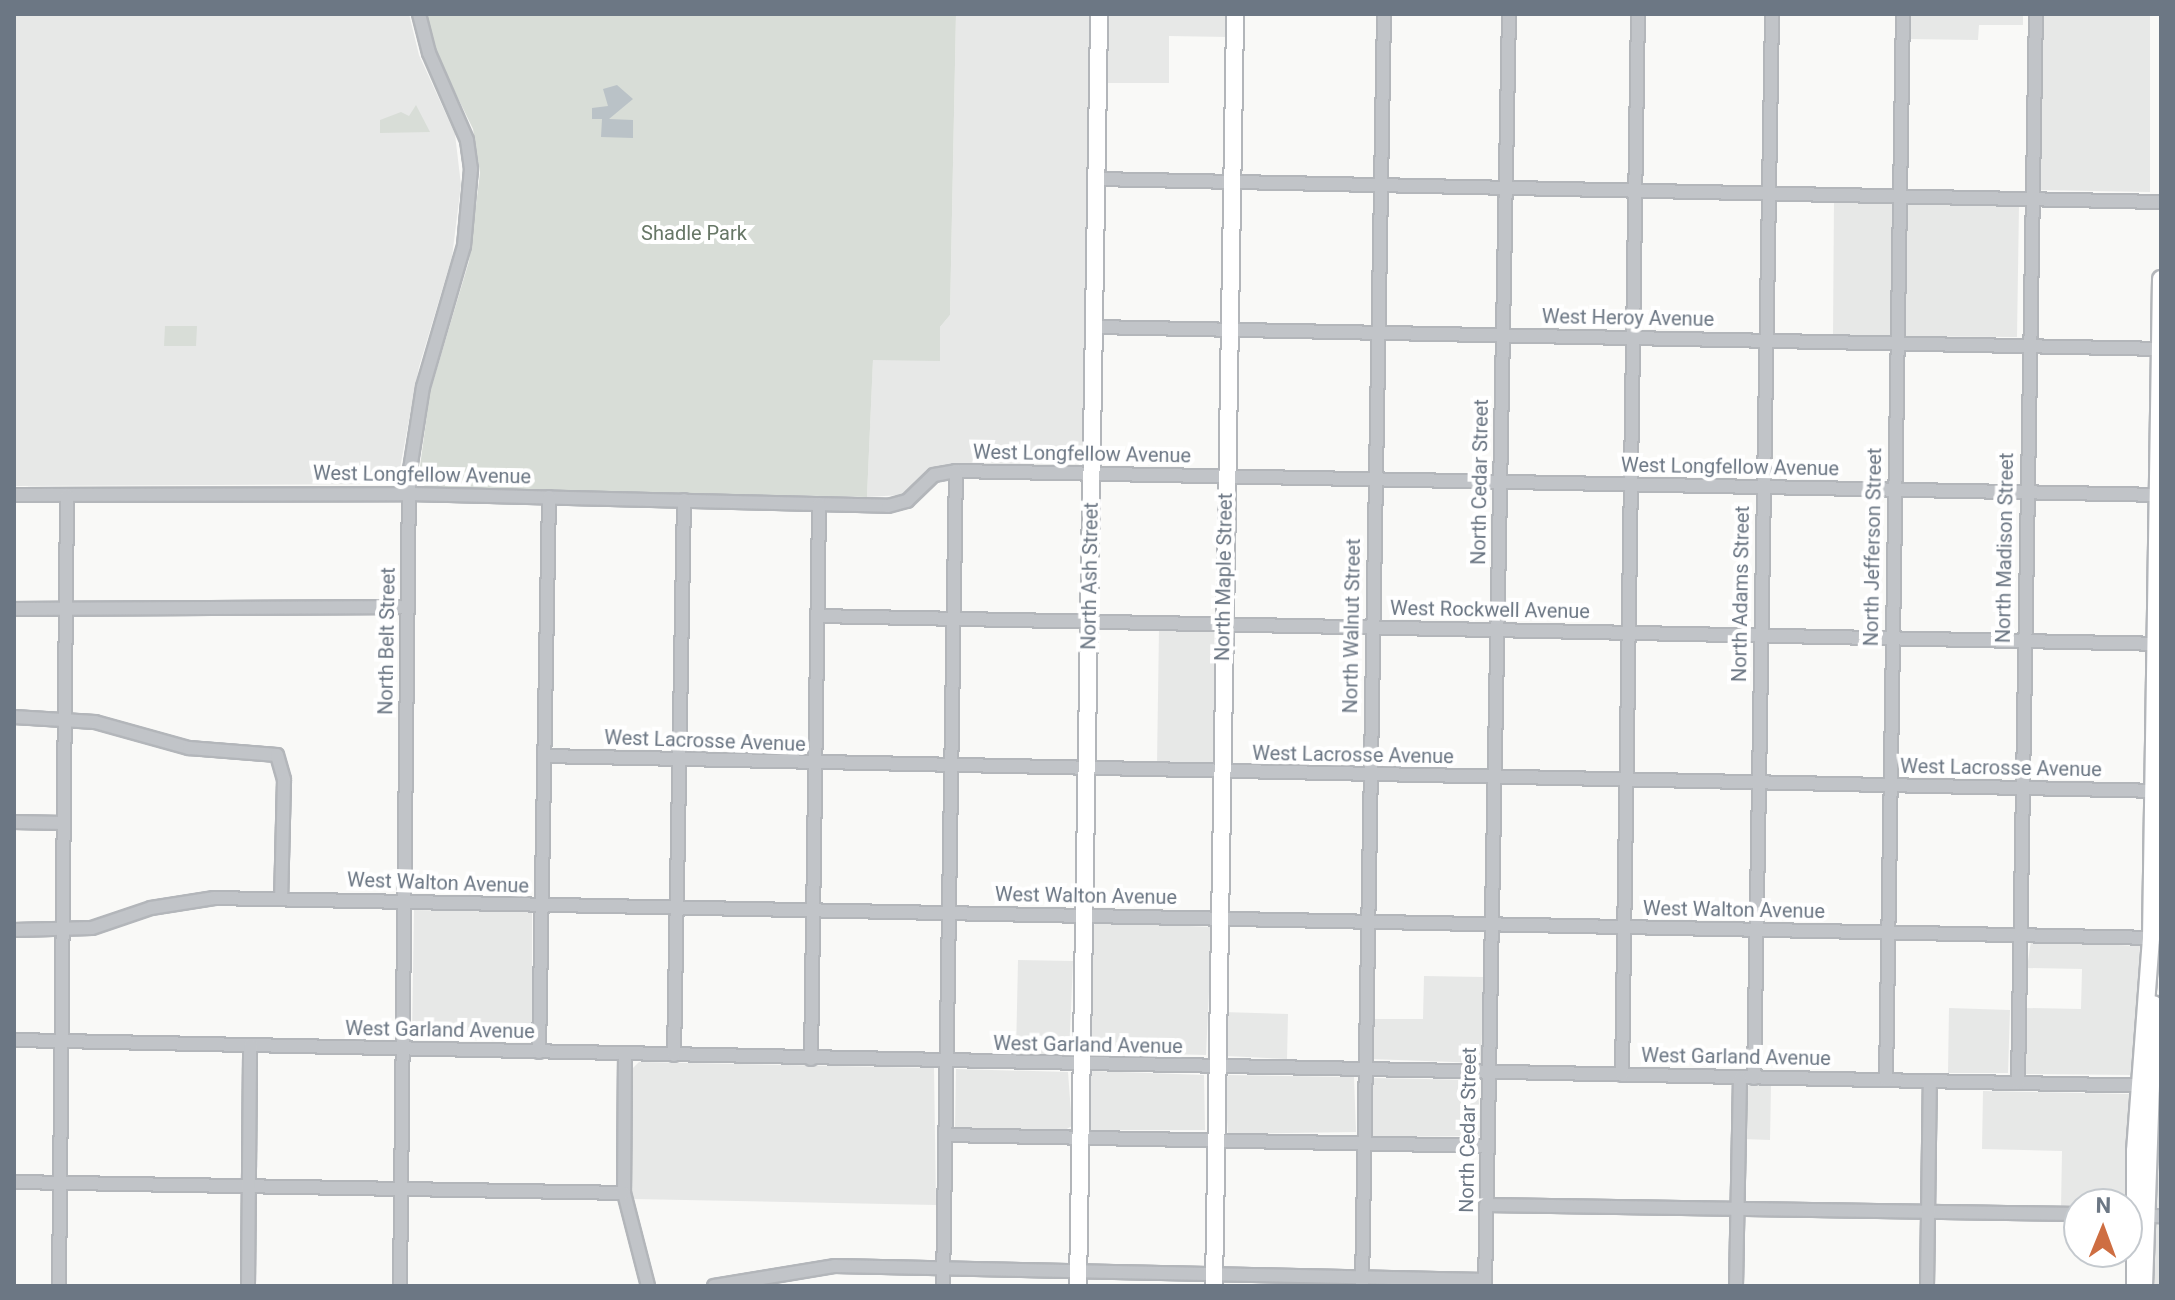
<!DOCTYPE html>
<html>
<head>
<meta charset="utf-8">
<style>
  body { margin:0 }
  #map { position:relative; width:2175px; height:1300px; overflow:hidden; background:#f9f9f7; font-family:Roboto,sans-serif }
  div>[style] { position:absolute }
  .built>* { inset:0; background:#e7e8e7 }
  .green>* { inset:0; background:#d8ddd7 }
  .water>* { inset:0; background:#bac2c7 }
  .roads { filter:drop-shadow(2px 0 #b3b6ba) drop-shadow(-2px 0 #b3b6ba) drop-shadow(0 2px #b3b6ba) drop-shadow(0 -2px #b3b6ba) }
  .minor>* { height:12px; margin:-6px; padding:0 6px; transform-origin:6px; border-radius:6px; background:#c1c4c8 }
  .major>* { height:16px; margin:-8px; padding:0 8px; transform-origin:8px; border-radius:8px; background:#fff }
  span { translate:-50% -50%; white-space:nowrap; text-align:center; line-height:1.15; -webkit-text-stroke:8px #fff; paint-order:stroke }
  .park-label { font-size:20px; color:#677766 }
  .street-label { font-size:20px; color:#6c7784 }
  .frame { position:absolute; inset:0; border:16px solid #6c7784; pointer-events:none }
  .north { position:absolute; left:2063px; top:1188px; width:80px; height:80px; box-sizing:border-box; background:#fff; border:2px solid #c4c9ce; border-radius:50%; rotate:1deg; font-size:22px; font-weight:700; line-height:32px; text-align:center; color:#6c7784 }
  .north::after { content:''; display:block; margin:auto; width:28px; height:36px; background:#ce6e42; clip-path:polygon(50% 0,100% 100%,50% 72%,0 100%) }
</style>
</head>
<body>
<div id="map">
  <div class="built">
    <div style="clip-path:polygon(14px 14px,409px 14px,419px 55px,455px 134px,461px 185px,452px 257px,419px 367px,397px 484px,14px 486px)"></div>
    <div style="clip-path:polygon(956px 14px,1090px 14px,1083px 459px,1078px 466px,947px 464px,926px 473px,901px 495px,867px 497px,873px 359px,940px 327px,950px 315px)"></div>
    <div style="clip-path:polygon(1107px 14px,1228px 14px,1228px 37px,1169px 36px,1169px 83px,1106px 83px)"></div>
    <div style="clip-path:polygon(1906px 14px,2023px 14px,2023px 25px,1979px 25px,1978px 40px,1906px 39px)"></div>
    <div style="clip-path:polygon(2041px 14px,2150px 15px,2150px 192px,2038px 190px)"></div>
    <div style="clip-path:polygon(1834px 200px,2019px 205px,2017px 337px,1833px 336px)"></div>
    <div style="clip-path:polygon(1159px 629px,1212px 630px,1217px 635px,1215px 759px,1210px 765px,1157px 764px)"></div>
    <div style="clip-path:polygon(414px 910px,532px 912px,532px 1040px,412px 1037px)"></div>
    <div style="clip-path:polygon(1097px 922px,1212px 927px,1206px 1055px,1089px 1052px,1091px 928px)"></div>
    <div style="clip-path:polygon(2031px 941px,2140px 946px,2133px 1075px,2026px 1074px,2026px 1008px,2081px 1009px,2082px 969px,2027px 968px)"></div>
    <div style="clip-path:polygon(1018px 960px,1073px 961px,1069px 1054px,1016px 1054px)"></div>
    <div style="clip-path:polygon(1424px 976px,1484px 977px,1481px 1063px,1370px 1059px,1371px 1019px,1423px 1019px)"></div>
    <div style="clip-path:polygon(1949px 1008px,2010px 1010px,2008px 1073px,1948px 1073px)"></div>
    <div style="clip-path:polygon(1223px 1012px,1288px 1014px,1287px 1059px,1227px 1056px)"></div>
    <div style="clip-path:polygon(639px 1062px,934px 1068px,936px 1205px,632px 1199px,631px 1070px)"></div>
    <div style="clip-path:polygon(956px 1069px,1068px 1072px,1072px 1126px,1063px 1131px,955px 1128px)"></div>
    <div style="clip-path:polygon(1093px 1071px,1204px 1075px,1205px 1130px,1091px 1130px,1089px 1073px)"></div>
    <div style="clip-path:polygon(1229px 1075px,1354px 1077px,1356px 1132px,1228px 1134px,1224px 1080px)"></div>
    <div style="clip-path:polygon(1372px 1078px,1478px 1080px,1480px 1136px,1375px 1137px,1370px 1134px)"></div>
    <div style="clip-path:polygon(1771px 1085px,1770px 1140px,1742px 1139px,1744px 1086px)"></div>
    <div style="clip-path:polygon(1983px 1091px,2129px 1094px,2127px 1204px,2061px 1208px,2062px 1151px,1982px 1149px)"></div>
    <div style="clip-path:polygon(2161px 1094px,2161px 1209px,2154px 1207px,2157px 1098px)"></div>
    <div style="clip-path:polygon(2161px 1222px,2161px 1286px,2149px 1286px,2154px 1224px)"></div>
  </div>
  <div class="green">
    <div style="clip-path:polygon(427px 14px,956px 14px,950px 315px,940px 327px,940px 361px,873px 360px,867px 497px,428px 488px,418px 481px,430px 392px,469px 261px,480px 173px,473px 129px,439px 59px)"></div>
    <div style="clip-path:polygon(416px 105px,430px 132px,380px 133px,380px 120px,401px 112px,409px 116px)"></div>
    <div style="clip-path:polygon(165px 326px,197px 326px,196px 346px,164px 346px)"></div>
  </div>
  <div class="water">
    <div style="clip-path:polygon(617px 85px,633px 99px,609px 119px,633px 120px,633px 138px,601px 137px,602px 119px,592px 119px,592px 108px,608px 106px,603px 89px)"></div>
  </div>
  <div class="roads">
    <div class="minor">
      <div style="left:1097px;top:179px;width:1064px;rotate:1.24deg"></div>
      <div style="left:1095px;top:327px;width:1066px;rotate:1.18deg"></div>
      <div style="left:14px;top:495px;width:395px;rotate:-0.1deg"></div>
      <div style="left:409px;top:494px;width:479px;rotate:1.4deg"></div>
      <div style="left:888px;top:506px;width:20px;rotate:-15deg"></div>
      <div style="left:907px;top:501px;width:37px;rotate:-44deg"></div>
      <div style="left:934px;top:475px;width:22px;rotate:-10deg"></div>
      <div style="left:956px;top:471px;width:1205px;rotate:1.14deg"></div>
      <div style="left:14px;top:609px;width:393px;rotate:-0.3deg"></div>
      <div style="left:817px;top:616px;width:1344px;rotate:1.19deg"></div>
      <div style="left:14px;top:717px;width:81px;rotate:3.5deg"></div>
      <div style="left:95px;top:722px;width:98px;rotate:15.5deg"></div>
      <div style="left:189px;top:748px;width:88px;rotate:4.5deg"></div>
      <div style="left:277px;top:755px;width:26px;rotate:74deg"></div>
      <div style="left:284px;top:780px;width:119px;rotate:91.4deg"></div>
      <div style="left:544px;top:756px;width:1617px;rotate:1.24deg"></div>
      <div style="left:14px;top:822px;width:50px;rotate:1.1deg"></div>
      <div style="left:14px;top:930px;width:78px;rotate:-1.5deg"></div>
      <div style="left:92px;top:928px;width:62px;rotate:-18.7deg"></div>
      <div style="left:151px;top:908px;width:64px;rotate:-9deg"></div>
      <div style="left:214px;top:898px;width:1947px;rotate:1.18deg"></div>
      <div style="left:14px;top:1040px;width:2147px;rotate:1.23deg"></div>
      <div style="left:539px;top:1052px;width:555px;rotate:-88.97deg"></div>
      <div style="left:625px;top:1054px;width:139px;rotate:90.4deg"></div>
      <div style="left:624px;top:1193px;width:96px;rotate:75.5deg"></div>
      <div style="left:674px;top:1055px;width:555px;rotate:-88.97deg"></div>
      <div style="left:811px;top:1059px;width:555px;rotate:-89.17deg"></div>
      <div style="left:1622px;top:1075px;width:1061px;rotate:-89.14deg"></div>
      <div style="left:1754px;top:1078px;width:1064px;rotate:-89.03deg"></div>
      <div style="left:1886px;top:1080px;width:1066px;rotate:-89.09deg"></div>
      <div style="left:2018px;top:1083px;width:1069px;rotate:-89.04deg"></div>
      <div style="left:945px;top:1135px;width:542px;rotate:1.16deg"></div>
      <div style="left:14px;top:1182px;width:610px;rotate:1.03deg"></div>
      <div style="left:1486px;top:1205px;width:593px;rotate:0.87deg"></div>
      <div style="left:2127px;top:1215px;width:34px;rotate:2deg"></div>
      <div style="left:59px;top:1286px;width:791px;rotate:-89.42deg"></div>
      <div style="left:248px;top:1286px;width:241px;rotate:-89.5deg"></div>
      <div style="left:400px;top:1286px;width:810px;rotate:-89.36deg"></div>
      <div style="left:409px;top:476px;width:90px;rotate:-81.1deg"></div>
      <div style="left:423px;top:387px;width:147px;rotate:-73.8deg"></div>
      <div style="left:464px;top:246px;width:77px;rotate:-84.8deg"></div>
      <div style="left:471px;top:169px;width:29px;rotate:-98deg"></div>
      <div style="left:467px;top:140px;width:95px;rotate:-113.6deg"></div>
      <div style="left:429px;top:53px;width:40px;rotate:-104.4deg"></div>
      <div style="left:714px;top:1286px;width:123px;rotate:-9.4deg"></div>
      <div style="left:835px;top:1266px;width:650px;rotate:1.23deg"></div>
      <div style="left:943px;top:1286px;width:815px;rotate:-89.09deg"></div>
      <div style="left:1362px;top:1286px;width:1272px;rotate:-89.01deg"></div>
      <div style="left:1485px;top:1286px;width:1272px;rotate:-88.92deg"></div>
      <div style="left:1736px;top:1286px;width:208px;rotate:-88.9deg"></div>
      <div style="left:1927px;top:1286px;width:205px;rotate:-89.2deg"></div>
    </div>
    <div class="major">
      <div style="left:1078px;top:1286px;width:1272px;rotate:-89.05deg"></div>
      <div style="left:1214px;top:1286px;width:1272px;rotate:-89.05deg"></div>
      <div style="left:2135px;top:1286px;width:135px;rotate:-90deg"></div>
      <div style="left:2135px;top:1151px;width:214px;rotate:-85.7deg"></div>
      <div style="left:2151px;top:938px;width:659px;rotate:-89.13deg"></div>
      <div style="left:2144px;top:1286px;width:282px;rotate:-88deg"></div>
    </div>
  </div>
  <div class="park-label">
    <span style="left:694px;top:233px">Shadle Park</span>
  </div>
  <div class="street-label">
    <span style="left:1628px;top:318px;rotate:1deg">West Heroy Avenue</span>
    <span style="left:1082px;top:454px;rotate:1deg">West Longfellow Avenue</span>
    <span style="left:1730px;top:467px;rotate:1deg">West Longfellow Avenue</span>
    <span style="left:422px;top:475px;rotate:1deg">West Longfellow Avenue</span>
    <span style="left:1480px;top:482px;rotate:-89deg">North Cedar Street</span>
    <span style="left:1873px;top:547px;rotate:-89deg">North Jefferson Street</span>
    <span style="left:2005px;top:548px;rotate:-89deg">North Madison Street</span>
    <span style="left:1090px;top:576px;rotate:-89deg">North Ash Street</span>
    <span style="left:1224px;top:577px;rotate:-89deg">North Maple Street</span>
    <span style="left:1741px;top:594px;rotate:-89deg">North Adams Street</span>
    <span style="left:1490px;top:610px;rotate:1deg">West Rockwell Avenue</span>
    <span style="left:1352px;top:626px;rotate:-89deg">North Walnut Street</span>
    <span style="left:387px;top:641px;rotate:-89deg">North Belt Street</span>
    <span style="left:705px;top:741px;rotate:2deg">West Lacrosse Avenue</span>
    <span style="left:1353px;top:755px;rotate:1deg">West Lacrosse Avenue</span>
    <span style="left:2001px;top:768px;rotate:1deg">West Lacrosse Avenue</span>
    <span style="left:438px;top:883px;rotate:2deg">West Walton Avenue</span>
    <span style="left:1086px;top:896px;rotate:1deg">West Walton Avenue</span>
    <span style="left:1734px;top:910px;rotate:1deg">West Walton Avenue</span>
    <span style="left:440px;top:1030px;rotate:1deg">West Garland Avenue</span>
    <span style="left:1088px;top:1045px;rotate:1deg">West Garland Avenue</span>
    <span style="left:1736px;top:1057px;rotate:1deg">West Garland Avenue</span>
    <span style="left:1468px;top:1130px;rotate:-89deg">North Cedar Street</span>
  </div>
  <div class="frame"></div>
  <div class="north">N</div>
</div>
</body>
</html>
